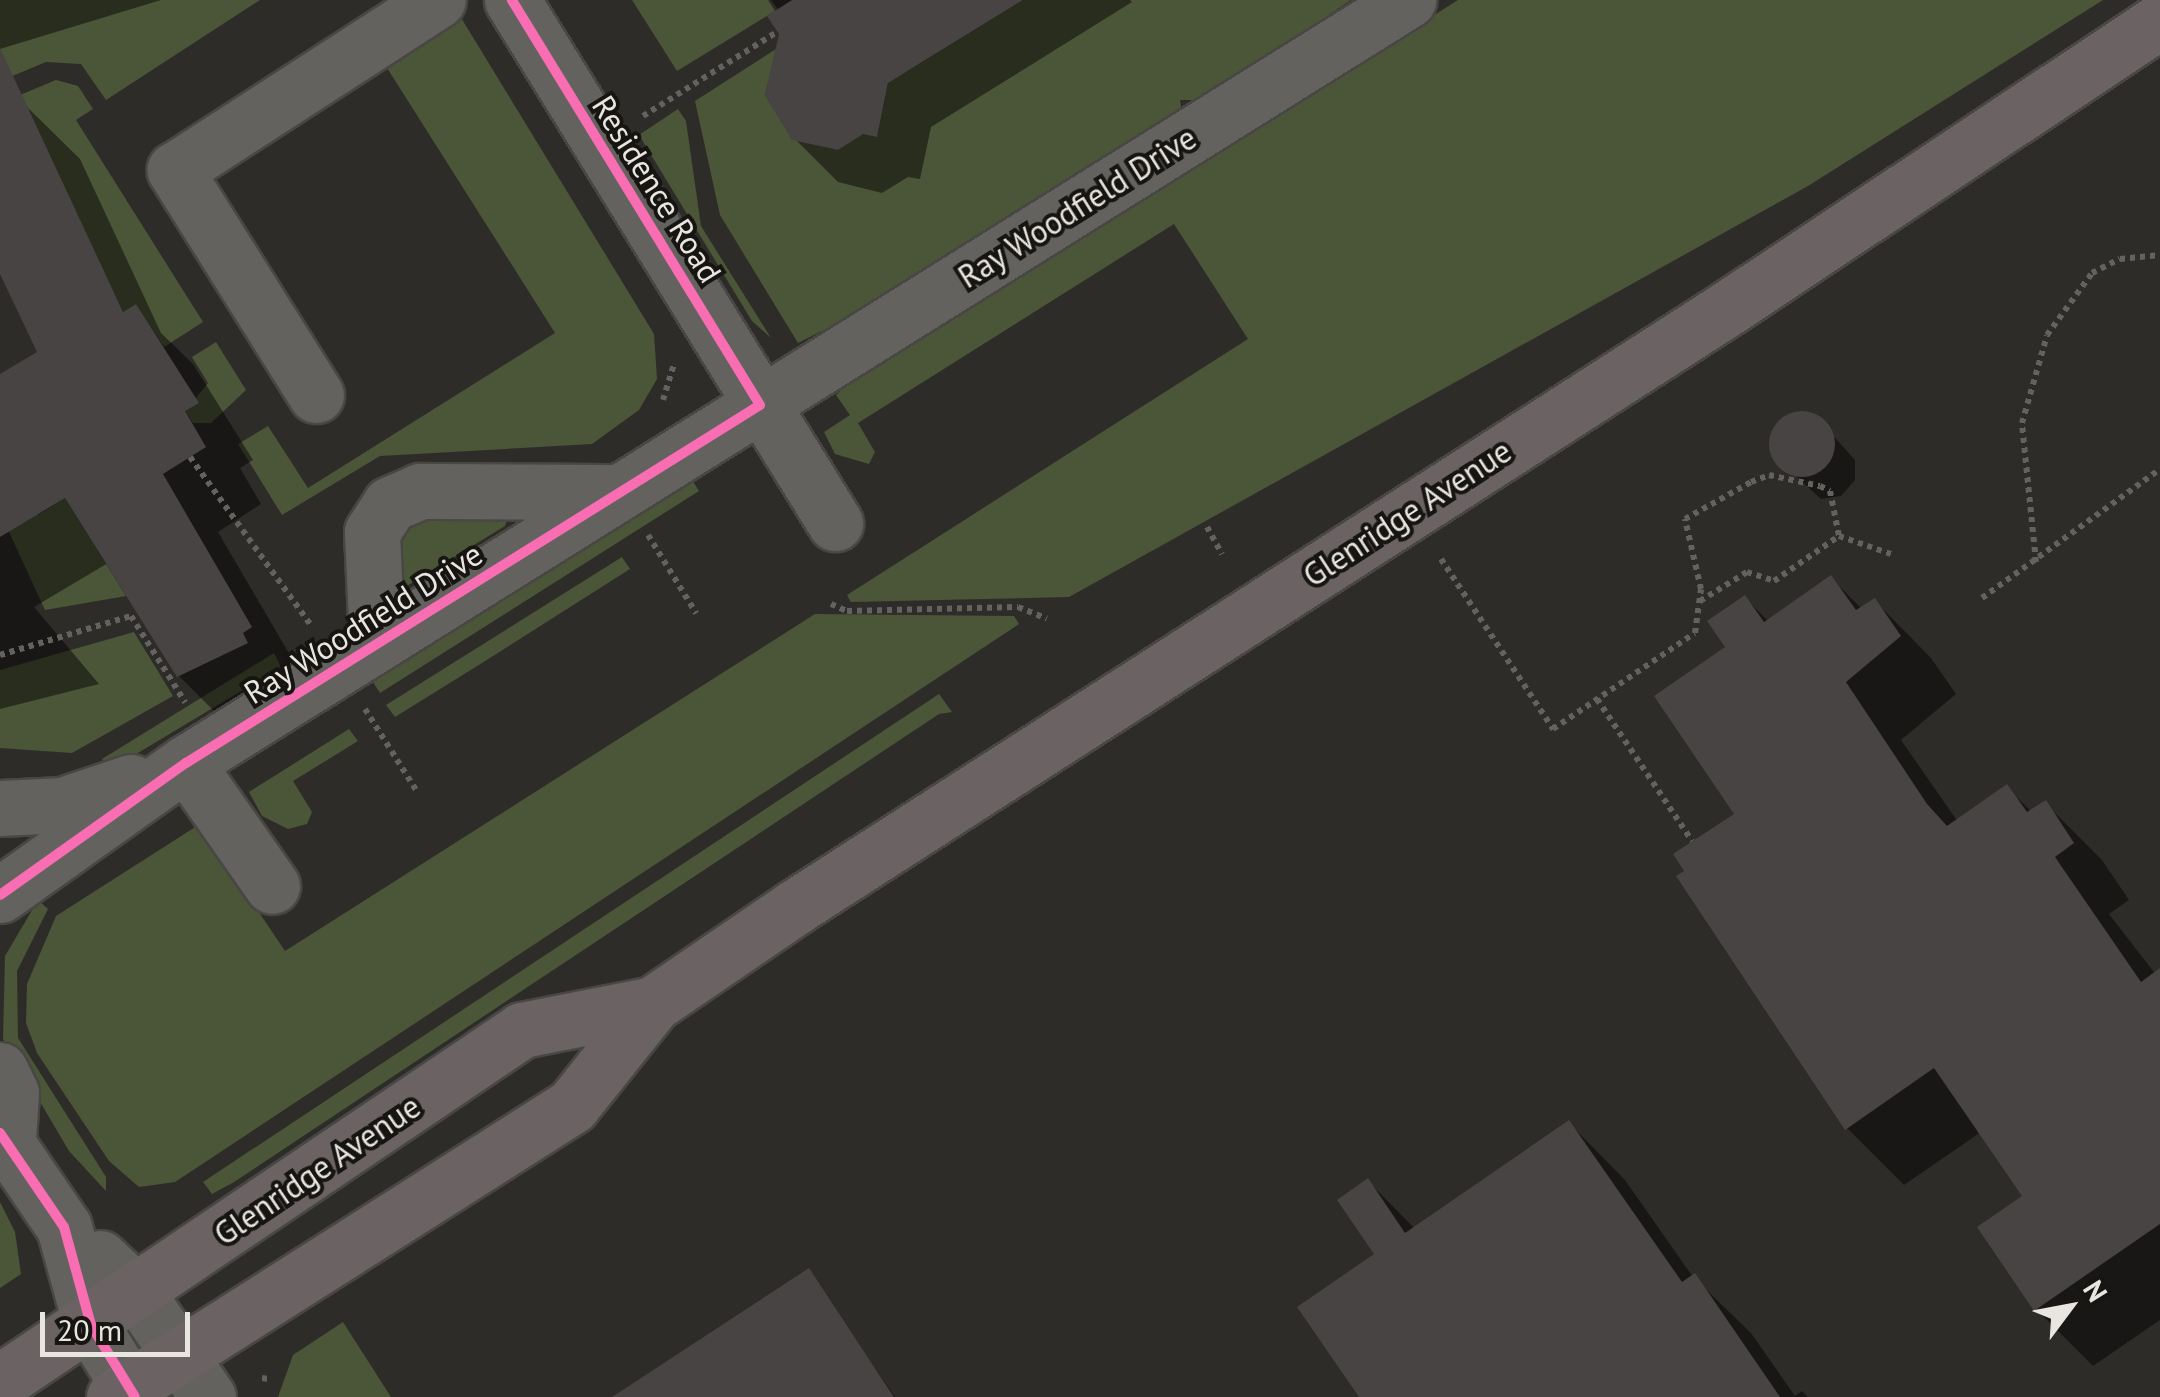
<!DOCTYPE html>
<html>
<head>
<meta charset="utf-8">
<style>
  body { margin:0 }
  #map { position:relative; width:2160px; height:1397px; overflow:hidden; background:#2e2c29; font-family:"PT Sans",sans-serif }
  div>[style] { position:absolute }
  .green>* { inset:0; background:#4b5538 }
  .shadow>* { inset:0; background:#0007 }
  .building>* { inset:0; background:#474443 }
  .round { border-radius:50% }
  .path>* { height:6px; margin-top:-3px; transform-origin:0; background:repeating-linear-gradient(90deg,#63625f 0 5px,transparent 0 10px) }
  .roads { filter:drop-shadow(2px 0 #494744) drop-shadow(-2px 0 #494744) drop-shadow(0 2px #494744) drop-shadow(0 -2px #494744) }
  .minor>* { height:55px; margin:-27.5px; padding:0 27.5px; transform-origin:27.5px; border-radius:27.5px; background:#64625f }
  .major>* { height:55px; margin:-27.5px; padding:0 27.5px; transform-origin:27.5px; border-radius:27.5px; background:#6b6363 }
  .cycleway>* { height:10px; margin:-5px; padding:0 5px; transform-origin:5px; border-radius:5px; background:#f96db3 }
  span { translate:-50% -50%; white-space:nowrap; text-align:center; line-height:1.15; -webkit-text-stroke:8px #171512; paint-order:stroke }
  .street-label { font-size:32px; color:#e9e6e2 }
  .north { position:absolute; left:2020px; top:1257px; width:100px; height:100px; -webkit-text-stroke:8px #171512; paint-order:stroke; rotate:58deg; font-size:28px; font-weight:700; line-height:40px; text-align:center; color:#e9e6e2 }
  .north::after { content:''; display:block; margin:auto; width:35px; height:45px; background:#e9e6e2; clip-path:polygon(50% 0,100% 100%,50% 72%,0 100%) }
  .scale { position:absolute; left:40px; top:1312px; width:150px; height:45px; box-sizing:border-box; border:5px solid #e9e6e2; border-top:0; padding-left:12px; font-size:30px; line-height:35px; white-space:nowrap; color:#e9e6e2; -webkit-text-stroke:8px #171512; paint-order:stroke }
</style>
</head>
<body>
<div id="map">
  <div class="green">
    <div style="clip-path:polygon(0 0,260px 0,106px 100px,81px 64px,46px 62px,10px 77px,0 54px)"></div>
    <div style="clip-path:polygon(632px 0,768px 0,775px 11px,677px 71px)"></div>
    <div style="clip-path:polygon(1023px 0,1351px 0,1200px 100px,1180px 100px,1182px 112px,888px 298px,798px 343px,720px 215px,695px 101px,776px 49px,765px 95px,792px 139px,838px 150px,866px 131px,877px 136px,890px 75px,908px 71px)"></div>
    <div style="clip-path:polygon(1458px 0,2103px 0,1808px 186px,1069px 597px,851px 602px,847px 595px,1248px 339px,1174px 224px,858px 423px,875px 452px,869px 464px,835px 454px,824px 432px,850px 415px,836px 395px,847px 384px)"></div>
    <div style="clip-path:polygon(460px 16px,654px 334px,657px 379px,639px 410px,592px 444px,380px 456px,282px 515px,238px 444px,268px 426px,308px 488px,555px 333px,382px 60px)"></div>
    <div style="clip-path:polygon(56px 80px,78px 86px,93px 109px,76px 120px,203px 322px,164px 347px,136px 305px,123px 312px,20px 95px)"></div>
    <div style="clip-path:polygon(678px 109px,686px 121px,701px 226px,771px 338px,752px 321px,639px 135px)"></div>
    <div style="clip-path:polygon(216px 342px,246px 390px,211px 423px,193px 423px,185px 411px,208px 383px,192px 357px)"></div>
    <div style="clip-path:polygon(692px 480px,699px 491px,380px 693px,373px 682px)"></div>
    <div style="clip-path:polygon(65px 498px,126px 596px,45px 610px,3px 519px,29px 502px,38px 515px)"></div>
    <div style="clip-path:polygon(509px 514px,505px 526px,402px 589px,397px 523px,403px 518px)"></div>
    <div style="clip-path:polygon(622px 557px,630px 569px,482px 663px,395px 717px,386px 705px)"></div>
    <div style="clip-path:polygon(815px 614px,1014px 616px,1019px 624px,175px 1182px,139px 1187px,109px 1161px,37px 1053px,26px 1023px,27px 984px,56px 916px,200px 824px,285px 951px)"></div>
    <div style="clip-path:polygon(134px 632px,173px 696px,72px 753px,0 748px,0 670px)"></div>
    <div style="clip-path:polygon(274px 653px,281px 667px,108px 771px,102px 759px)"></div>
    <div style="clip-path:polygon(939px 694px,952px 712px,939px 714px,234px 1182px,212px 1194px,203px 1182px)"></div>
    <div style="clip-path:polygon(349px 729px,358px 741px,293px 781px,312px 812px,307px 824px,288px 829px,262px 816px,249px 792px)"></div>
    <div style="clip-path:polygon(38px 900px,48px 909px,17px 971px,18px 1038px,106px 1177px,106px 1191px,69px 1151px,3px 1039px,5px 956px)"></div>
    <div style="clip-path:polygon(0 1202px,15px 1232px,21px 1274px,0 1288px)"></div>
    <div style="clip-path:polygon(343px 1322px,391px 1397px,278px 1397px,293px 1355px)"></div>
  </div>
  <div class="shadow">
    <div style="clip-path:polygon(0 0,161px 0,0 49px)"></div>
    <div style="clip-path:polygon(771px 0,1130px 0,1132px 2px,931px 127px,920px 179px,908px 177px,882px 193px,838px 182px,794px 138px,779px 11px)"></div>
    <div style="clip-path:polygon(23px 103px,80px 159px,161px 333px,193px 364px,253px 460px,240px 468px,261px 504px,218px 532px,307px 684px,236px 733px,179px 676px,108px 563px,34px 607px,99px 684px,0 709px,0 377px,40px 353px,0 268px,0 104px)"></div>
    <div style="clip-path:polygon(1790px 417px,1818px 419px,1855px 460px,1855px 480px,1841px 496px,1821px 499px,1774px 456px,1772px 438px)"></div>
    <div style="clip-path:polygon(1831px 578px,1862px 609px,1875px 601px,1931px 658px,1956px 694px,1901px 740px,1958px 822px,2007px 788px,2032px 812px,2045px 803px,2102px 860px,2129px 900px,2109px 914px,2160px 980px,2160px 1320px,2093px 1366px,2036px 1309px,2026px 1197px,1981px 1132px,1904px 1185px,1847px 1128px,1738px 815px,1729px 647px,1745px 598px,1769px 622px)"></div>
    <div style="clip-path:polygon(1569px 1123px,1625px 1180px,1693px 1277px,1751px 1333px,1795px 1396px,1802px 1391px,1808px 1397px,1363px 1397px,1377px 1254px,1368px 1181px,1415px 1229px)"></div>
    <div style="clip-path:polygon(809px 1271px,895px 1397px,617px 1397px)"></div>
  </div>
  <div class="building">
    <div style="clip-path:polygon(792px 0,1023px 0,888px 83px,877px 137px,863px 134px,838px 150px,792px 140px,765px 95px,779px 34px,767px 16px)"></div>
    <div style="clip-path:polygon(0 48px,123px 312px,136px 304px,199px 403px,185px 411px,206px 447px,163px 474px,252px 627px,243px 633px,248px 643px,177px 677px,65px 498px,0 537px,0 374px,37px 352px,0 274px)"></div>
    <div class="round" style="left:1769px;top:411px;width:66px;height:66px"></div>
    <div style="clip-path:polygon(1831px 575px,1856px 610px,1875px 598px,1901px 636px,1846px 682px,1927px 804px,1947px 826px,2007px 784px,2027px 812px,2046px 800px,2074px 843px,2055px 857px,2141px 982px,2160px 968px,2160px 1224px,2034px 1311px,1977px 1227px,2022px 1196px,1934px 1068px,1845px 1130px,1676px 876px,1684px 871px,1673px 854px,1734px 814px,1654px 696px,1725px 647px,1707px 621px,1745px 595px,1764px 622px)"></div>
    <div style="clip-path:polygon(1569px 1120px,1682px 1282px,1695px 1273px,1780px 1397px,1359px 1397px,1297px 1307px,1374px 1254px,1337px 1200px,1368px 1178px,1405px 1233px)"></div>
    <div style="clip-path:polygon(809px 1268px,894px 1397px,612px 1397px)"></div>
  </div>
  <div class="path">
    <div style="left:643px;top:116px;width:158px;rotate:-32.1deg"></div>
    <div style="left:663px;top:400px;width:37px;rotate:-73deg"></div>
    <div style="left:190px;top:457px;width:206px;rotate:54.3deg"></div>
    <div style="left:1207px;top:527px;width:31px;rotate:61deg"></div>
    <div style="left:648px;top:535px;width:92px;rotate:58.4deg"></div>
    <div style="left:1441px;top:559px;width:204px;rotate:56.6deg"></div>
    <div style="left:1553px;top:729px;width:171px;rotate:-34.1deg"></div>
    <div style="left:1695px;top:633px;width:44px;rotate:-82.2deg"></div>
    <div style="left:1701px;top:589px;width:72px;rotate:-102.9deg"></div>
    <div style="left:1685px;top:519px;width:76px;rotate:-29.3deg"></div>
    <div style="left:1751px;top:482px;width:19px;rotate:-21deg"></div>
    <div style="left:1769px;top:475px;width:52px;rotate:12.2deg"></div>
    <div style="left:1820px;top:486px;width:11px;rotate:27deg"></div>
    <div style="left:1830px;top:491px;width:46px;rotate:78.7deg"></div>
    <div style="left:1839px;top:536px;width:55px;rotate:19.1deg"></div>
    <div style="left:2036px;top:562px;width:140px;rotate:-95.8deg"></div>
    <div style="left:2022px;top:423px;width:91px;rotate:-74.1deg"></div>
    <div style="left:2047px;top:335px;width:77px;rotate:-54deg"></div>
    <div style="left:2092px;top:273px;width:31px;rotate:-27deg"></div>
    <div style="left:2120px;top:259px;width:40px;rotate:-5.7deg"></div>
    <div style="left:1982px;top:598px;width:220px;rotate:-35.9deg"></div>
    <div style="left:1700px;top:601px;width:55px;rotate:-31.7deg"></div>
    <div style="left:1747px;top:572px;width:28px;rotate:18deg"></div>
    <div style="left:1774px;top:581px;width:79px;rotate:-34.7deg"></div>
    <div style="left:831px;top:604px;width:17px;rotate:24deg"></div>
    <div style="left:847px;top:611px;width:171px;rotate:-1.3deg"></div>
    <div style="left:1018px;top:607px;width:31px;rotate:22deg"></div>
    <div style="left:0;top:655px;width:137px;rotate:-16.6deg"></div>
    <div style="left:131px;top:616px;width:102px;rotate:57.9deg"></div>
    <div style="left:1597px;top:699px;width:171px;rotate:56.2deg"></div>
    <div style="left:365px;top:709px;width:99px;rotate:57.8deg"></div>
    <div style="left:262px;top:1378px;width:7px;rotate:8deg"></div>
  </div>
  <div class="roads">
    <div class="minor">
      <div style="left:512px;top:0;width:615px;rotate:58.3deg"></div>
      <div style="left:316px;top:395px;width:266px;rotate:-122.1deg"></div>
      <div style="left:175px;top:170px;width:313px;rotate:-32.9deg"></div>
      <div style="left:377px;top:643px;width:111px;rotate:-92.6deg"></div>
      <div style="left:372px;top:532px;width:33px;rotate:-57deg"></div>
      <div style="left:390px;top:504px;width:33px;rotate:-23deg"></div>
      <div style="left:420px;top:491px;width:200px;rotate:0.3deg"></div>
      <div style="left:186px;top:763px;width:150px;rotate:55deg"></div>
      <div style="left:0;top:808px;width:62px;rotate:-2.8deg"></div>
      <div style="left:62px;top:805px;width:73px;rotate:-18.4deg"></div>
      <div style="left:0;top:895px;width:228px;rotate:-35.4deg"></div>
      <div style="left:186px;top:763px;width:1441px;rotate:-31.98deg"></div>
      <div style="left:0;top:1070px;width:25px;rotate:64deg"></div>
      <div style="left:11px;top:1093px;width:46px;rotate:93.7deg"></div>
      <div style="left:0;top:1133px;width:114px;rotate:55.8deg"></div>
      <div style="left:64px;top:1227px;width:102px;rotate:74.6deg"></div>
      <div style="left:91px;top:1325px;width:84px;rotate:58.6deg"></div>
      <div style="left:100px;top:1258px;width:51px;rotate:43.4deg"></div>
      <div style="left:137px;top:1293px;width:126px;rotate:55.7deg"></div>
    </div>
    <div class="major">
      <div style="left:0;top:1382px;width:630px;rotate:-33.99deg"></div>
      <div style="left:522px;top:1030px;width:134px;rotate:-11.2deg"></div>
      <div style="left:114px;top:1397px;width:543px;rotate:-32.43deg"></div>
      <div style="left:572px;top:1106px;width:130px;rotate:-51.5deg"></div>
      <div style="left:653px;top:1004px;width:172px;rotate:-34.3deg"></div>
      <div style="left:795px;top:907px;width:1112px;rotate:-32.7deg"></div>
      <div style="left:1731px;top:306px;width:515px;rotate:-33.6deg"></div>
    </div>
  </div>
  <div class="cycleway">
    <div style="left:0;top:895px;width:228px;rotate:-35.4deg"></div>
    <div style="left:186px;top:763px;width:676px;rotate:-31.95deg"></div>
    <div style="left:760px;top:405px;width:475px;rotate:-121.5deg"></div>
    <div style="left:0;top:1133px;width:114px;rotate:55.8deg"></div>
    <div style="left:64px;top:1227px;width:102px;rotate:74.6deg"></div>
    <div style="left:91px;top:1325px;width:84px;rotate:58.6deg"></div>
  </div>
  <div class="street-label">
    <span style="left:657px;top:189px;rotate:58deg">Residence Road</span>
    <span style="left:1077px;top:207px;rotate:-32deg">Ray Woodfield Drive</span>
    <span style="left:1407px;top:513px;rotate:-33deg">Glenridge Avenue</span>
    <span style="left:363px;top:623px;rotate:-32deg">Ray Woodfield Drive</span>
    <span style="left:317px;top:1170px;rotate:-34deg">Glenridge Avenue</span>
  </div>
  <div class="north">N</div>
  <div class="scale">20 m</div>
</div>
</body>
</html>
